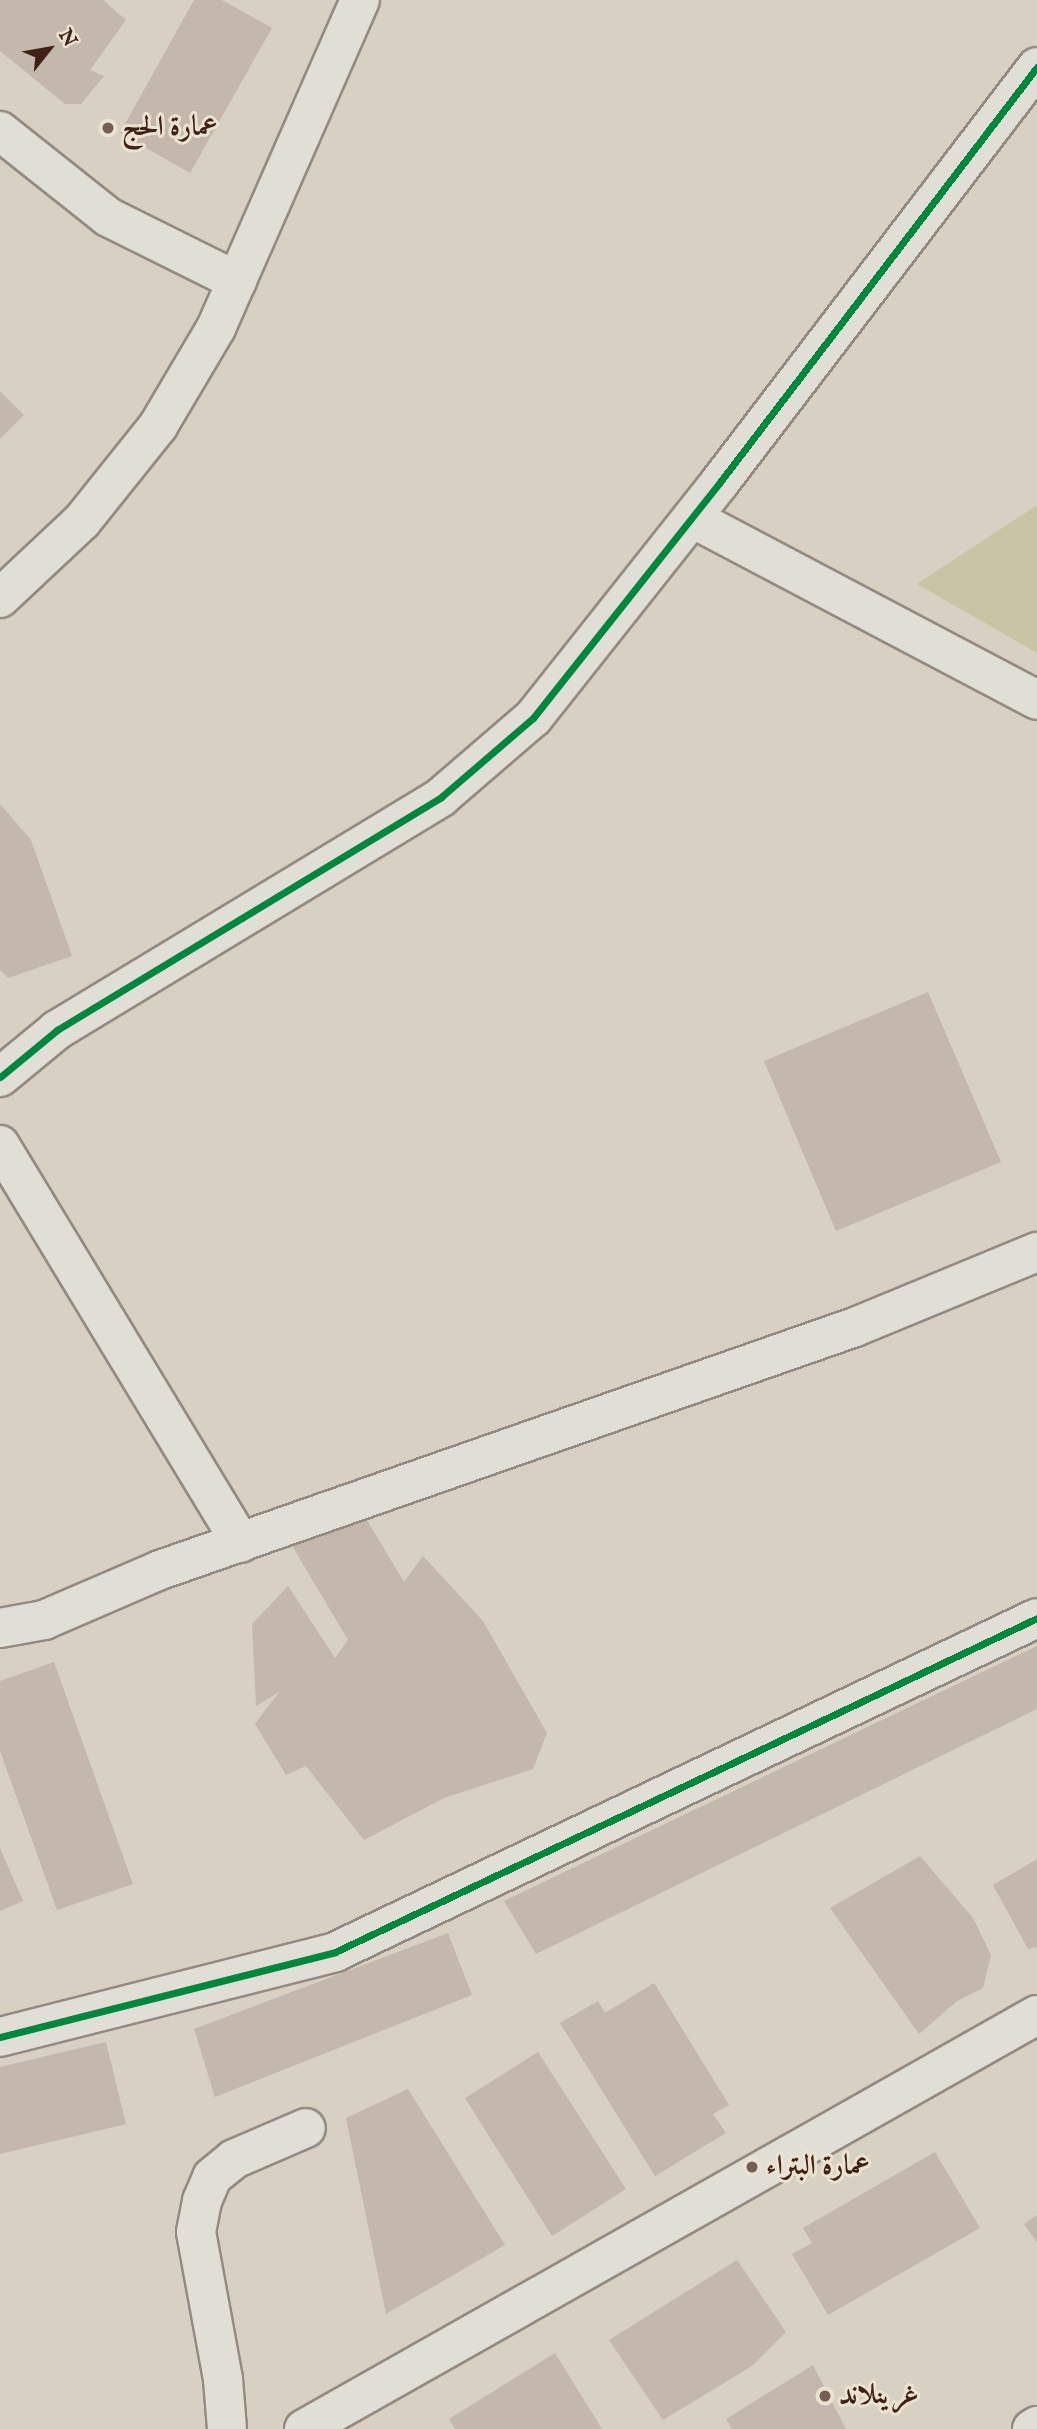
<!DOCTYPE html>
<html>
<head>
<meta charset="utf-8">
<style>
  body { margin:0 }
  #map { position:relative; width:1037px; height:2429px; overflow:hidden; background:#d8d0c2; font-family:"IM FELL English",Amiri,serif }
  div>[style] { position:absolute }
  .green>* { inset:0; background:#c8c4a4 }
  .building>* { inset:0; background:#c4b7ac }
  .roads { filter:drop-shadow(2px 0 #938a81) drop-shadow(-2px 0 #938a81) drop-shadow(0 2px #938a81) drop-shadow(0 -2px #938a81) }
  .minor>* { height:38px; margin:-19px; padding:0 19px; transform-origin:19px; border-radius:19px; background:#e1ded6 }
  .cycleway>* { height:7px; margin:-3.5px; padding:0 3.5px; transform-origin:3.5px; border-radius:3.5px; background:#00873e }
  .dots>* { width:19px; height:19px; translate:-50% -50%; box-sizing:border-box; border:4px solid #ebe2d2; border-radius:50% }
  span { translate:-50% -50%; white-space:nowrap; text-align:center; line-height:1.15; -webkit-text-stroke:6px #ebe2d2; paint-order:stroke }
  .poi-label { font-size:28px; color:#3f2116; font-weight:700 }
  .left { translate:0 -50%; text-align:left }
  .north { position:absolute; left:14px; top:14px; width:70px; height:70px; -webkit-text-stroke:5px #ebe2d2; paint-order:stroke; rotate:59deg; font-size:19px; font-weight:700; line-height:28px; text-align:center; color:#3f2116 }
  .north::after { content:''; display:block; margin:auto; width:24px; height:32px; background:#3f2116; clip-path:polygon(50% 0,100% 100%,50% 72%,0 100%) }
</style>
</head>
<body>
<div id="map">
  <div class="green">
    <div style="clip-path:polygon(1037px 505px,1037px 653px,917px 584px)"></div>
  </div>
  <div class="building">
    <div style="clip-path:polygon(0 0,103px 0,126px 20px,90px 70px,104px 76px,81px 104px,65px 104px,0 51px)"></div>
    <div style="clip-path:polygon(194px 0,222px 0,272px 28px,190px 173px,120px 133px)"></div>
    <div style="clip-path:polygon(0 391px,24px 415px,0 439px)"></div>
    <div style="clip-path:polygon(0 804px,31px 840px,72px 956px,8px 978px,0 970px)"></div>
    <div style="clip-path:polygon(928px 992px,1001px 1162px,836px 1231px,764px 1061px)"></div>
    <div style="clip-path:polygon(353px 1497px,404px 1582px,423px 1556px,483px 1621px,547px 1733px,533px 1769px,444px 1798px,364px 1840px,306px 1766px,286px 1775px,255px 1724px,279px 1692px,256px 1706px,252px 1624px,288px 1586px,335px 1658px,348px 1640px,284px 1532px)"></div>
    <div style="clip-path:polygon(1037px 1646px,1037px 1709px,536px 1954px,504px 1901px)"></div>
    <div style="clip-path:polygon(54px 1662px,133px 1884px,57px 1910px,0 1751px,0 1681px)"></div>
    <div style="clip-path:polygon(0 1848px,23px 1901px,0 1911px)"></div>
    <div style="clip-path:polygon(920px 1856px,973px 1918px,991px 1955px,983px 1988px,957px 2001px,919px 2034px,830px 1908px)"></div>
    <div style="clip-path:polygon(1037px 1859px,1037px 1947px,1028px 1949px,993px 1885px)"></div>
    <div style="clip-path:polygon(448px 1933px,472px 1995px,215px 2097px,194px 2029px)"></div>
    <div style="clip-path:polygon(654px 1983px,729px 2105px,713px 2114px,726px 2133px,655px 2176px,560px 2023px,598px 2001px,605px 2013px)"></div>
    <div style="clip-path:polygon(106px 2042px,126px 2124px,0 2154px,0 2067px)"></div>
    <div style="clip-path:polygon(538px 2052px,626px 2189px,552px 2236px,465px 2098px)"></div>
    <div style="clip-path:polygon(408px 2089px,505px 2245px,386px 2314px,346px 2118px)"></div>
    <div style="clip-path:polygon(935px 2152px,980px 2228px,828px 2315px,792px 2254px,812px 2243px,803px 2228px)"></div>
    <div style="clip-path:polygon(1037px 2215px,1037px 2242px,1024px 2224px)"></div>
    <div style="clip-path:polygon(737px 2260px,786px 2332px,752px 2366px,663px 2420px,609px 2340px)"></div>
    <div style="clip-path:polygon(555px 2353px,602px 2429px,455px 2429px,449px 2419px)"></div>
    <div style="clip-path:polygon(813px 2365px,846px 2429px,732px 2429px,726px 2419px)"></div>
  </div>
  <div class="roads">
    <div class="minor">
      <div style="left:0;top:131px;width:138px;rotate:38.5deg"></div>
      <div style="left:108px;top:217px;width:144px;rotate:26.4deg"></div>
      <div style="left:692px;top:518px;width:390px;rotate:27.8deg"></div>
      <div style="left:0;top:598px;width:112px;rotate:-43.2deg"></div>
      <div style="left:82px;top:521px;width:122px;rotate:-51.3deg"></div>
      <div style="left:158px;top:426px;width:114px;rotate:-59.4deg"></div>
      <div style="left:216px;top:328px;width:358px;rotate:-66.3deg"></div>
      <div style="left:0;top:1077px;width:74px;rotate:-39.5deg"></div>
      <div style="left:57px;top:1030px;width:449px;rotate:-31.2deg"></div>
      <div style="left:441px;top:797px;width:121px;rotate:-40.7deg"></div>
      <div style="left:533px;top:718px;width:301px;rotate:-51.6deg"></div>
      <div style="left:720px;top:482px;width:522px;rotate:-52.63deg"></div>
      <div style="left:0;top:1145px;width:465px;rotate:58.8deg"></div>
      <div style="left:0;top:1628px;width:45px;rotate:-10.3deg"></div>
      <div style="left:44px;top:1620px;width:126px;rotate:-23.3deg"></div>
      <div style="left:160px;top:1570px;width:736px;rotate:-19.27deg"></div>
      <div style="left:855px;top:1327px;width:197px;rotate:-22.4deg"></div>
      <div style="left:0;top:2037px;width:346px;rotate:-14.2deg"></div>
      <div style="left:335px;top:1952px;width:777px;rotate:-25.44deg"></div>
      <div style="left:227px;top:2429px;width:50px;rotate:-94.6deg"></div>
      <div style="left:223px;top:2379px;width:149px;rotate:-100.4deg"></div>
      <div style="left:196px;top:2232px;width:32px;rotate:-79deg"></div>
      <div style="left:202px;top:2201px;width:26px;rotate:-67deg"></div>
      <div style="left:212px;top:2177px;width:28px;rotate:-39deg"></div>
      <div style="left:234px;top:2159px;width:78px;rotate:-23.3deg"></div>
      <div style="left:304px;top:2429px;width:842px;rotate:-29.46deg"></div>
      <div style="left:1032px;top:2429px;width:6px;rotate:-31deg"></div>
    </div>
  </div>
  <div class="cycleway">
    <div style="left:0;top:1077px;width:74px;rotate:-39.5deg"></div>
    <div style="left:57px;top:1030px;width:449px;rotate:-31.2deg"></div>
    <div style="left:441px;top:797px;width:121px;rotate:-40.7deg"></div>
    <div style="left:533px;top:718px;width:301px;rotate:-51.6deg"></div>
    <div style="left:720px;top:482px;width:522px;rotate:-52.63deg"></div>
    <div style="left:0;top:2037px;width:346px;rotate:-14.2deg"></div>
    <div style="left:335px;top:1952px;width:777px;rotate:-25.44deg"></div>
  </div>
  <div class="dots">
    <div style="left:108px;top:128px;background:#755e52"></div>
    <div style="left:752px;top:2167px;background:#755e52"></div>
    <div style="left:825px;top:2396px;background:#755e52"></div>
  </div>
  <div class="poi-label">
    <span class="left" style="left:122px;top:128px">عمارة الحج</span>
    <span class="left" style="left:766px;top:2167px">عمارة البتراء</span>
    <span class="left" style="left:839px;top:2396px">غرينلاند</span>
  </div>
  <div class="north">N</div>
</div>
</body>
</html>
